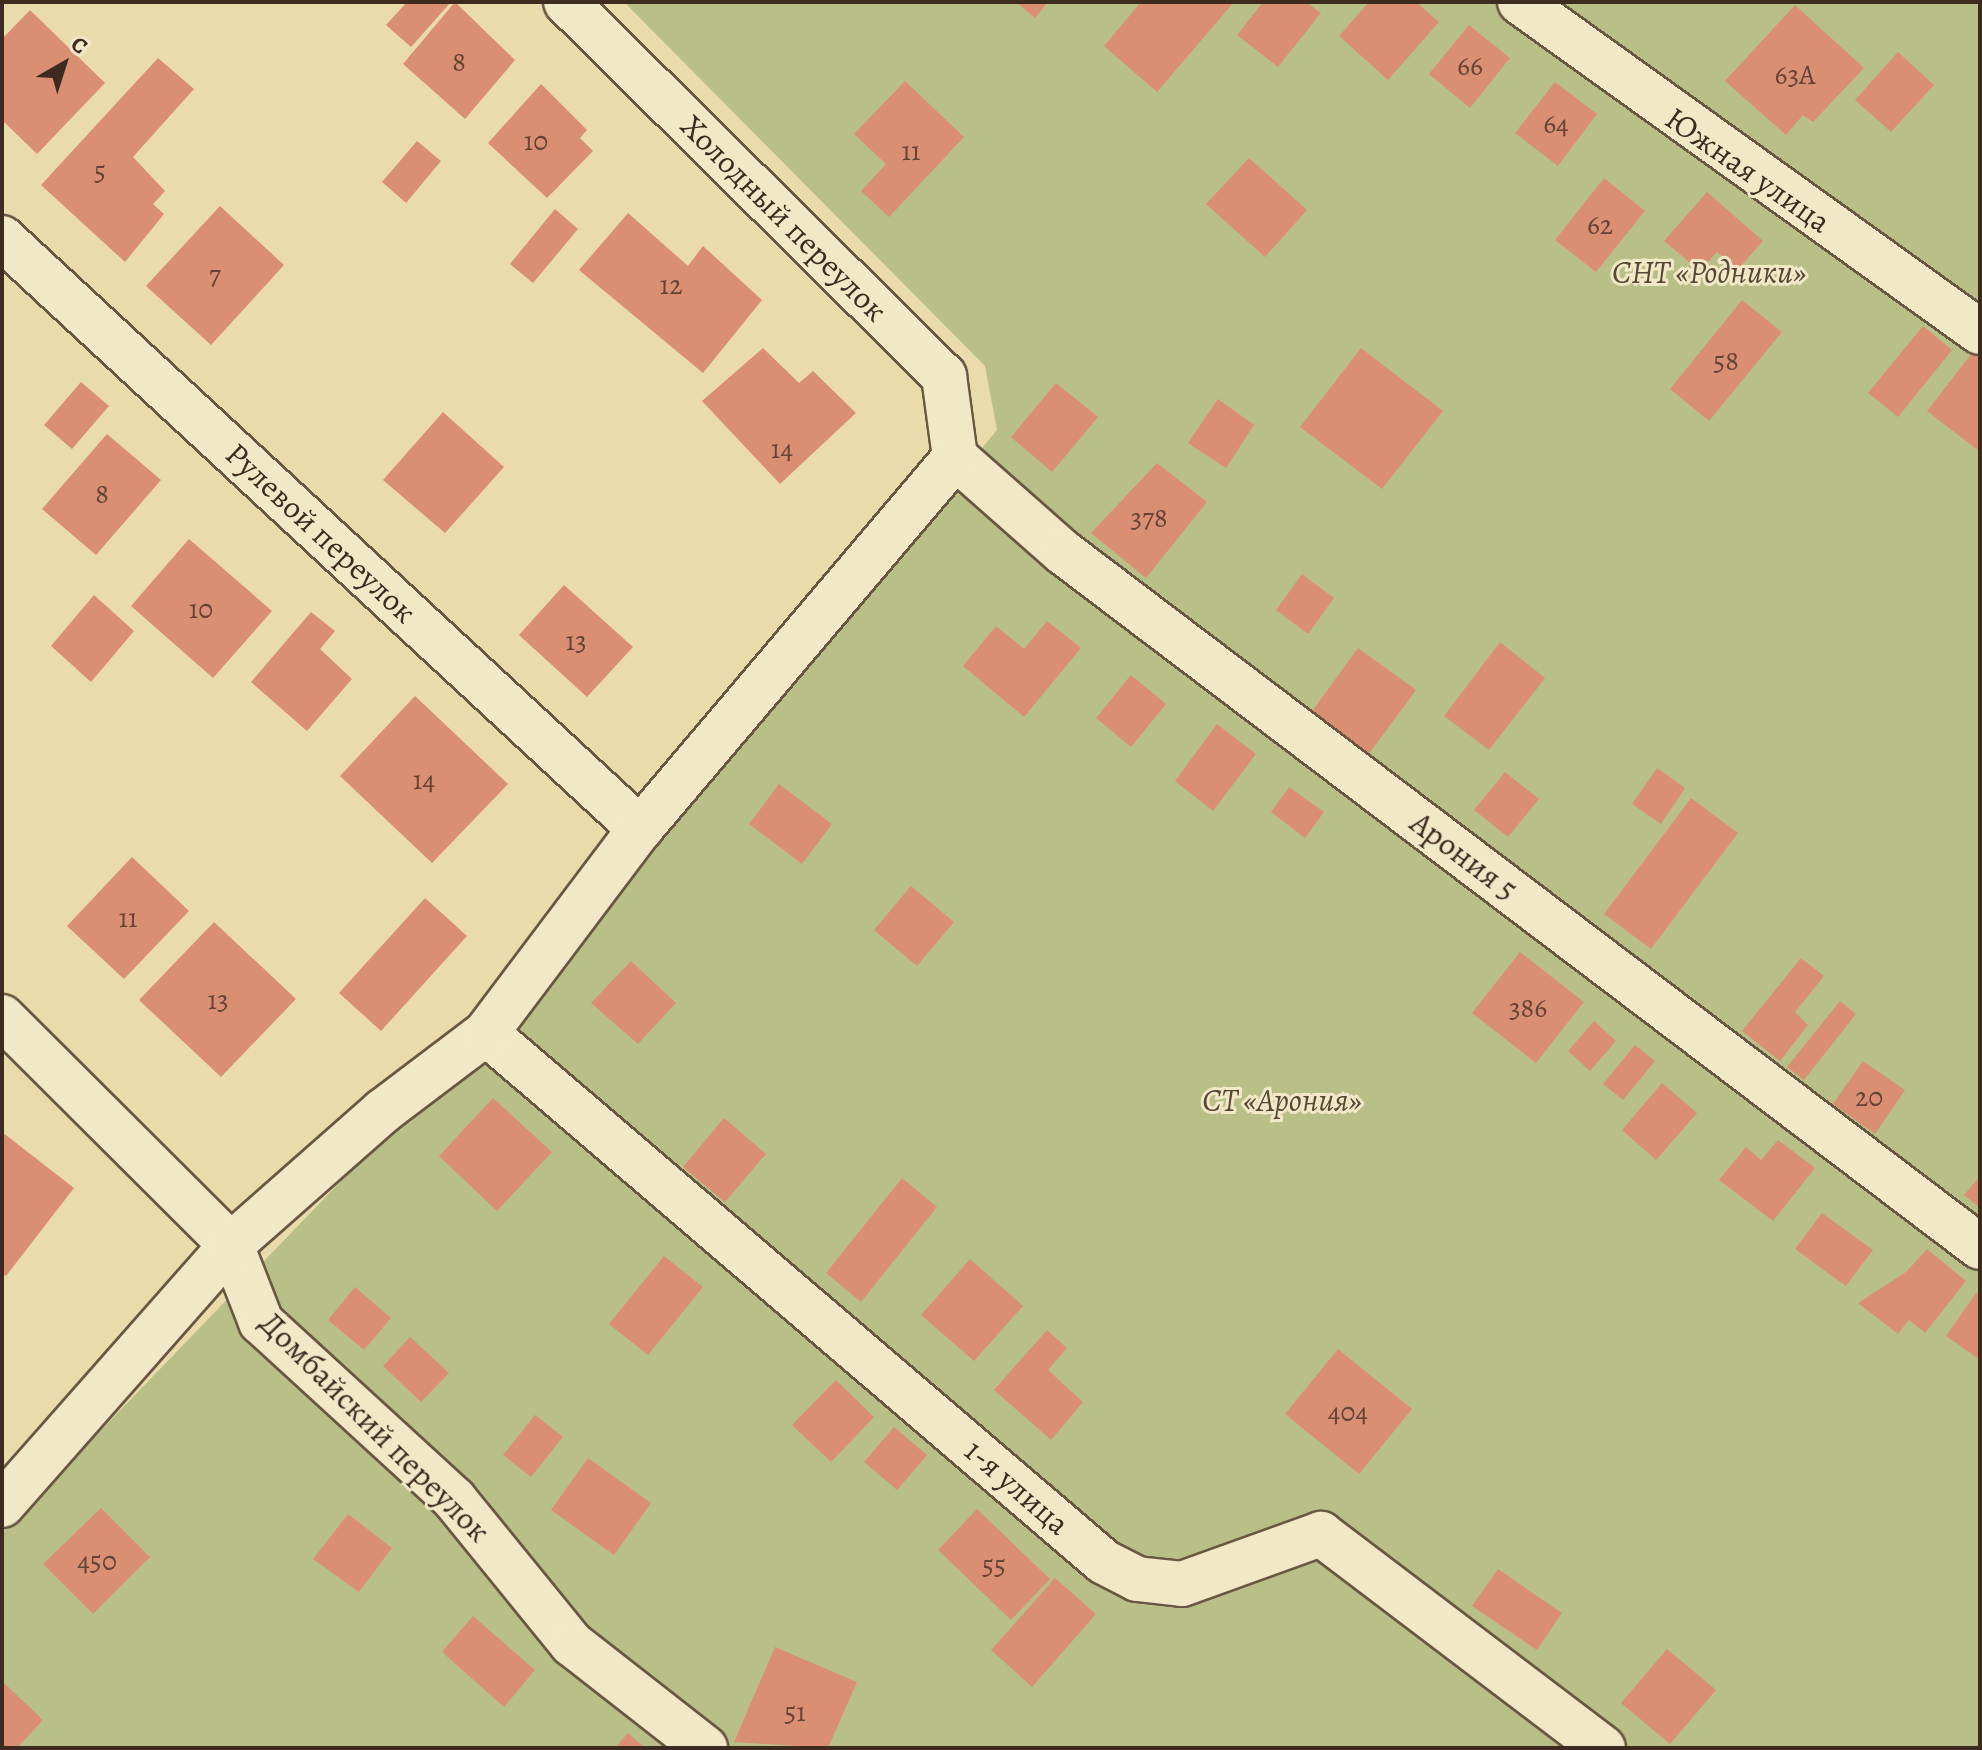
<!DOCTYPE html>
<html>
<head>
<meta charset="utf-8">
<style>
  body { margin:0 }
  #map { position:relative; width:1982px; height:1750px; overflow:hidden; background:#eadbab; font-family:Alegreya,serif }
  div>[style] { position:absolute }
  .green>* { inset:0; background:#b9c087 }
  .building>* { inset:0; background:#da8f73 }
  .roads { filter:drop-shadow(2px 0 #695743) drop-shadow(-2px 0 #695743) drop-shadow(0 2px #695743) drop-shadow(0 -2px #695743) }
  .minor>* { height:44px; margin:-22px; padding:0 22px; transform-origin:22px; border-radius:22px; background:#f1e8c8 }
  span { translate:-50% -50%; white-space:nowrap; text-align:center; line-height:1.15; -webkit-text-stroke:6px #f1e8c8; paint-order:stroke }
  .number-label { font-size:28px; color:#654435 }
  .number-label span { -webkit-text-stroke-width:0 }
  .street-label { font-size:32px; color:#3e2b20 }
  .park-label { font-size:32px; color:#574935; font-style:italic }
  .frame { position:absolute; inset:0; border:4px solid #3e2b20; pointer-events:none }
  .north { position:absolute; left:24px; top:24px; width:80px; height:80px; -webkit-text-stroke:6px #f1e8c8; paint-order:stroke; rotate:39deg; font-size:22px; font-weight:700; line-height:32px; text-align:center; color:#3e2b20 }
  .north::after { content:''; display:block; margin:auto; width:28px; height:36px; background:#3e2b20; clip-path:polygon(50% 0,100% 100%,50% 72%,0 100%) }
</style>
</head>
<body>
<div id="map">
  <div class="green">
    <div style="clip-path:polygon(624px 2px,1980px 2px,1980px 1748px,2px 1748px,2px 1533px,421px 1098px,648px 849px,997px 430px,985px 366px)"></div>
  </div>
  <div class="building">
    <div style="clip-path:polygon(407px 2px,451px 2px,411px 47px,386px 25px)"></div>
    <div style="clip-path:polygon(455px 2px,515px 60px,465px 119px,403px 64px)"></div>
    <div style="clip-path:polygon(1016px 2px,1048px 2px,1035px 18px)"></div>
    <div style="clip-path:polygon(1141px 2px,1234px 2px,1157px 92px,1104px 46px)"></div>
    <div style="clip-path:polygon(1263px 2px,1306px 2px,1321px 13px,1278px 67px,1237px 35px)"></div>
    <div style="clip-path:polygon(1369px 2px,1416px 2px,1439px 22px,1388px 80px,1339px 36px)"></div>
    <div style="clip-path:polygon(1795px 5px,1864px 68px,1813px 122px,1803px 115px,1786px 135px,1725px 81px)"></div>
    <div style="clip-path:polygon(30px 10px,105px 83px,37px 154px,2px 120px,2px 39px)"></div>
    <div style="clip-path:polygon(1469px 25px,1510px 58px,1470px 108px,1429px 74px)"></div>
    <div style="clip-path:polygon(1898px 52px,1934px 85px,1891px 132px,1855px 100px)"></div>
    <div style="clip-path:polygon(158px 58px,194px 89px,133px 157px,165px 191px,153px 204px,164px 214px,125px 262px,41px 185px)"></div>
    <div style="clip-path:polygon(905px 81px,964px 137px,889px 217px,861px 191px,886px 164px,854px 134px)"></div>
    <div style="clip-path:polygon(1555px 82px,1597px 114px,1558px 166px,1515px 133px)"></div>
    <div style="clip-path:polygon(541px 84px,587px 130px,580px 138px,593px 151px,547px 198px,488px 143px)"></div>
    <div style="clip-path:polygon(417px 141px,441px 161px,406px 203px,382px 182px)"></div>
    <div style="clip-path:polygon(1249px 158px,1307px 210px,1265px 257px,1206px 204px)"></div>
    <div style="clip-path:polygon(1604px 178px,1645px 211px,1596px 272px,1555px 240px)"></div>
    <div style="clip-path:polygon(1707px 192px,1763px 241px,1738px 269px,1717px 252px,1700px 271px,1664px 241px)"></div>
    <div style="clip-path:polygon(220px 206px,284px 265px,211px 345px,146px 286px)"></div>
    <div style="clip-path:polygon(555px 209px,578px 229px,533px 283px,510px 264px)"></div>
    <div style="clip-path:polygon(628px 213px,688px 266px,703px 246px,762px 300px,703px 373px,579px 270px)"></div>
    <div style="clip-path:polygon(1742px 300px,1782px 332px,1709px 421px,1670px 389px)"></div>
    <div style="clip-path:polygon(1923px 326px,1952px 350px,1898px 417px,1868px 393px)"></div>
    <div style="clip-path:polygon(763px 348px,799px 383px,813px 371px,856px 413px,780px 484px,702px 401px)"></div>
    <div style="clip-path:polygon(1361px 348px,1443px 411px,1382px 489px,1300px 427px)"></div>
    <div style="clip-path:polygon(1976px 348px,1980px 351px,1980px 452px,1927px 411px)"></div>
    <div style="clip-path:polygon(81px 382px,109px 406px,72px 449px,44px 425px)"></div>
    <div style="clip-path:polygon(1056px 383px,1098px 417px,1052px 472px,1011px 437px)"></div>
    <div style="clip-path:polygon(1218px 399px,1254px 425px,1226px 468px,1188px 443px)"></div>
    <div style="clip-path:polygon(443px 412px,504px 467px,445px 533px,383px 480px)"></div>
    <div style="clip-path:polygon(107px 434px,161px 480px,96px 555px,42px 509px)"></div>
    <div style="clip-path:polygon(1157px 463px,1207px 502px,1146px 578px,1091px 533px)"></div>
    <div style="clip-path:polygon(189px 539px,272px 611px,213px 678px,131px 606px)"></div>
    <div style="clip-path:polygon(1302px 574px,1334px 598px,1308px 634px,1276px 610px)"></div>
    <div style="clip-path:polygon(564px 585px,633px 647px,587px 697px,519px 635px)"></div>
    <div style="clip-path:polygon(94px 595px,134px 631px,91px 682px,51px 646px)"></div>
    <div style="clip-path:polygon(311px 612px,335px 631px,320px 649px,352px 679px,307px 731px,251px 682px)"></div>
    <div style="clip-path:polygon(1047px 621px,1081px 648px,1024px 717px,963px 666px,996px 626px,1024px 649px)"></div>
    <div style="clip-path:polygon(1500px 642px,1545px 678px,1489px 750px,1444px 716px)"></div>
    <div style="clip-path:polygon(1358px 648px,1416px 690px,1368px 755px,1310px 714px)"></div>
    <div style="clip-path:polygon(1131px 675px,1166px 704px,1131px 747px,1096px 718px)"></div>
    <div style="clip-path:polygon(415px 696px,508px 784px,432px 863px,340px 776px)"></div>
    <div style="clip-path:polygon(1217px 724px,1256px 754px,1213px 811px,1175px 781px)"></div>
    <div style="clip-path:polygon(1657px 768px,1685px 788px,1661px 824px,1632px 804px)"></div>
    <div style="clip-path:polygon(1505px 772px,1539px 799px,1508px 837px,1474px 810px)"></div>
    <div style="clip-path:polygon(779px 784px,832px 824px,802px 864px,749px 824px)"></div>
    <div style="clip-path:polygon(1289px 787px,1324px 812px,1305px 838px,1271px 812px)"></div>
    <div style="clip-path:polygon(1691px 798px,1738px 833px,1651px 949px,1604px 914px)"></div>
    <div style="clip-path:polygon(132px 857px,189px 911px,124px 979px,67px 926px)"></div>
    <div style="clip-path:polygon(911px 886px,954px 922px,917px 966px,874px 930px)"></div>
    <div style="clip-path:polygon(425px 898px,467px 936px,381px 1031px,339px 993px)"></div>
    <div style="clip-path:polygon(214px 922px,296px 999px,221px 1077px,139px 1000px)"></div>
    <div style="clip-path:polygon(1520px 952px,1584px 1002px,1536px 1063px,1472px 1013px)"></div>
    <div style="clip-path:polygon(1801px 958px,1824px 976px,1795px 1012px,1808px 1025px,1780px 1061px,1742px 1031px)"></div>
    <div style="clip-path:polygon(631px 961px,676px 1003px,638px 1044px,591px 1003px)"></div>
    <div style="clip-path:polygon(1840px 1001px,1856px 1014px,1804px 1080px,1787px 1067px)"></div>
    <div style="clip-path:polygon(1594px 1021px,1616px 1041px,1590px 1071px,1568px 1051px)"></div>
    <div style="clip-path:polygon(1635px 1045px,1655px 1061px,1623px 1100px,1603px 1084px)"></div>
    <div style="clip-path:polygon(1863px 1061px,1905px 1090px,1875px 1134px,1833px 1104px)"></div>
    <div style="clip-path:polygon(1662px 1083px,1697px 1113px,1656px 1160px,1622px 1130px)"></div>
    <div style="clip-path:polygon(493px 1098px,552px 1152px,497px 1211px,439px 1156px)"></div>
    <div style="clip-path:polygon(724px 1118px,766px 1154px,725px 1202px,683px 1167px)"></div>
    <div style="clip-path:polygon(2px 1132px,74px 1188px,6px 1276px,2px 1273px)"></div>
    <div style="clip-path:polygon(1778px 1140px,1815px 1168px,1773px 1221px,1719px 1180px,1746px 1147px,1761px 1160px)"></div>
    <div style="clip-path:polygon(1980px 1176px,1980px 1208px,1964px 1195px)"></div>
    <div style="clip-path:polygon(902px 1178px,937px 1207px,861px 1302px,826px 1273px)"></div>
    <div style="clip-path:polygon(1822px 1213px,1873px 1250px,1846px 1286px,1795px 1249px)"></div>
    <div style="clip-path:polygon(1927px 1249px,1966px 1281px,1925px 1333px,1909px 1320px,1898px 1334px,1858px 1303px,1906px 1272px)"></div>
    <div style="clip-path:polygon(664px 1256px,703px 1287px,648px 1355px,609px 1324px)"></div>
    <div style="clip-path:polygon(970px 1259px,1023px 1306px,974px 1361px,921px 1315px)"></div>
    <div style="clip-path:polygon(355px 1287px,391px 1318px,364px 1350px,328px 1320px)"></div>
    <div style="clip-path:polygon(1976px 1293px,1980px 1295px,1980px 1360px,1946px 1336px)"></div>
    <div style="clip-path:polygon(1047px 1330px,1067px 1348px,1048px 1370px,1083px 1402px,1051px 1440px,994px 1390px)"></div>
    <div style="clip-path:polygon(410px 1337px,449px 1373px,421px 1402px,383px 1366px)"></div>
    <div style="clip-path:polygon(1338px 1349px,1412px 1409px,1359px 1474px,1285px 1414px)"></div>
    <div style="clip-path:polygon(836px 1380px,874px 1417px,831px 1462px,792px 1425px)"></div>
    <div style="clip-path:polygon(535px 1415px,563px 1437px,531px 1477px,503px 1455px)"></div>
    <div style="clip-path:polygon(894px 1427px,927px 1455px,897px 1490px,864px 1462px)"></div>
    <div style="clip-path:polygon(588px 1458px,651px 1503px,614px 1555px,551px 1510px)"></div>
    <div style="clip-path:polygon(101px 1508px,150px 1557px,93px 1614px,43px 1564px)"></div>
    <div style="clip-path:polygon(977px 1509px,1050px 1579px,1011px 1620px,938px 1550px)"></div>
    <div style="clip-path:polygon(348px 1514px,392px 1548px,359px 1592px,313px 1559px)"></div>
    <div style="clip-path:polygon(1498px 1569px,1562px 1613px,1537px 1650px,1472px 1606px)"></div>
    <div style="clip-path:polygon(1055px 1578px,1096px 1614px,1032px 1687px,991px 1650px)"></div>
    <div style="clip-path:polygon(473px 1616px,535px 1670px,504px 1707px,442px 1652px)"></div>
    <div style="clip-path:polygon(775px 1647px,857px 1682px,828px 1748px,734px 1742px)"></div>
    <div style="clip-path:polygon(1667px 1649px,1716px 1690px,1670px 1744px,1621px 1703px)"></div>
    <div style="clip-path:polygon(2px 1681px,43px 1720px,17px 1748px,2px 1748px)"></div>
    <div style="clip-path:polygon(628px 1733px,645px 1748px,615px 1748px)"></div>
  </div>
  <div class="roads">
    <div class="minor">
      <div style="left:566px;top:2px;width:532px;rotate:44.7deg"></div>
      <div style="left:944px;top:376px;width:82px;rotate:82.3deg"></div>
      <div style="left:1520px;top:2px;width:566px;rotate:35.66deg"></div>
      <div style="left:2px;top:238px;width:870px;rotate:42.81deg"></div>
      <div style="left:955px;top:457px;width:145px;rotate:41.4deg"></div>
      <div style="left:1064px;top:553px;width:1149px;rotate:37.15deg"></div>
      <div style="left:2px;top:1017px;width:323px;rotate:44.9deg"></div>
      <div style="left:231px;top:1245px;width:83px;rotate:68.7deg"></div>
      <div style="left:261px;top:1322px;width:262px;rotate:42.5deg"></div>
      <div style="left:454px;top:1499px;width:187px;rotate:50.9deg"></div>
      <div style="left:572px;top:1644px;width:169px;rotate:38deg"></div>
      <div style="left:486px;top:1033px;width:813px;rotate:40.56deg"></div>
      <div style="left:1104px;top:1562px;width:37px;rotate:27deg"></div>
      <div style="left:1137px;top:1579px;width:45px;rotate:6.3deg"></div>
      <div style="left:1182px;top:1584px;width:148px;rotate:-19.8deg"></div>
      <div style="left:1321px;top:1534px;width:354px;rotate:37.2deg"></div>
      <div style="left:2px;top:1505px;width:346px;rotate:-48.6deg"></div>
      <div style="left:231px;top:1245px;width:203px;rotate:-41.4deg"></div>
      <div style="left:383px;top:1111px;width:129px;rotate:-37.1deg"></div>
      <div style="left:486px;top:1033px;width:256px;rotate:-53deg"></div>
      <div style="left:640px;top:829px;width:487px;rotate:-49.7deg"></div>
    </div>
  </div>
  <div class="number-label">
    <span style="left:459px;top:62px">8</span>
    <span style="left:1470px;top:66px">66</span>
    <span style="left:1795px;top:75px">63А</span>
    <span style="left:1556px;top:124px">64</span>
    <span style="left:536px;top:141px">10</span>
    <span style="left:911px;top:151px">11</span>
    <span style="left:100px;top:171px">5</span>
    <span style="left:1600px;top:225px">62</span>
    <span style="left:215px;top:275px">7</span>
    <span style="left:671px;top:285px">12</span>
    <span style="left:1726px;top:361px">58</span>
    <span style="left:782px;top:449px">14</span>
    <span style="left:102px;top:494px">8</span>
    <span style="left:1149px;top:518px">378</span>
    <span style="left:201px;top:609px">10</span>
    <span style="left:576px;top:641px">13</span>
    <span style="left:424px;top:780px">14</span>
    <span style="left:128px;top:918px">11</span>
    <span style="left:218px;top:1000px">13</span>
    <span style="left:1528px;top:1008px">386</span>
    <span style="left:1869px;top:1097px">20</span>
    <span style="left:1348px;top:1412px">404</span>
    <span style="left:97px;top:1561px">450</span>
    <span style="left:994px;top:1565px">55</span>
    <span style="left:795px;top:1712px">51</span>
  </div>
  <div class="street-label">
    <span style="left:1748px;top:170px;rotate:35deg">Южная улица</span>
    <span style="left:784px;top:218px;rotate:45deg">Холодный переулок</span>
    <span style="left:321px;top:533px;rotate:43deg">Рулевой переулок</span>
    <span style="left:1464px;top:856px;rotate:37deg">Арония 5</span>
    <span style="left:375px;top:1427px;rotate:45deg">Домбайский переулок</span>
    <span style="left:1017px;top:1487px;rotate:41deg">1-я улица</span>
  </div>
  <div class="park-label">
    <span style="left:1709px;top:272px">СНТ «Родники»</span>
    <span style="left:1282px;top:1100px">СТ «Арония»</span>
  </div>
  <div class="frame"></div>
  <div class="north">С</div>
</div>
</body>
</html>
